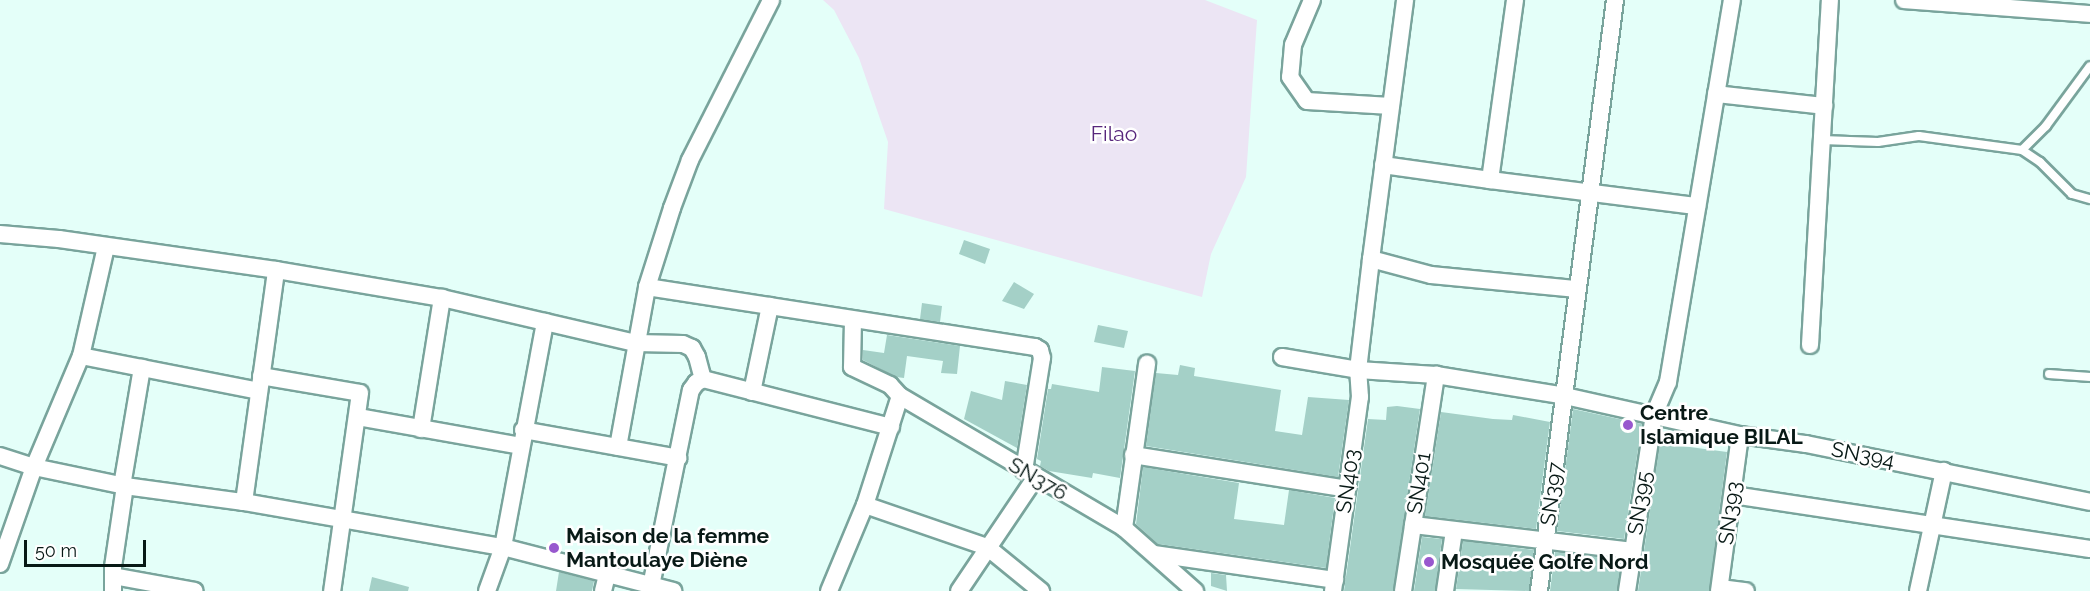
<!DOCTYPE html>
<html>
<head>
<meta charset="utf-8">
<style>
  body { margin:0 }
  #map { position:relative; width:2090px; height:591px; overflow:hidden; background:#e4fff9; font-family:Raleway,sans-serif }
  div>[style] { position:absolute }
  .green>* { inset:0; background:#ece5f4 }
  .building>* { inset:0; background:#a4d0c7 }
  .roads { filter:drop-shadow(2px 0 #79a49c) drop-shadow(-2px 0 #79a49c) drop-shadow(0 2px #79a49c) drop-shadow(0 -2px #79a49c) }
  .service>* { height:8px; margin:-4px; padding:0 4px; transform-origin:4px; border-radius:4px; background:#fff }
  .minor>* { height:16px; margin:-8px; padding:0 8px; transform-origin:8px; border-radius:8px; background:#fff }
  .dots>* { width:16px; height:16px; translate:-50% -50%; box-sizing:border-box; border:3px solid #fff; border-radius:50% }
  span { translate:-50% -50%; white-space:nowrap; text-align:center; line-height:1.15; -webkit-text-stroke:5px #fff; paint-order:stroke }
  .park-label { font-size:21px; color:#57267c }
  .poi-label { font-size:21px; color:#081916; font-weight:700 }
  .left { translate:0 -50%; text-align:left }
  .street-label { font-size:21px; color:#081916 }
  .scale { position:absolute; left:24px; top:540px; width:122px; height:27px; box-sizing:border-box; border:3px solid #081916; border-top:0; padding-left:8px; font-size:18px; line-height:21px; white-space:nowrap; color:#081916; -webkit-text-stroke:4px #fff; paint-order:stroke }
</style>
</head>
<body>
<div id="map">
  <div class="green">
    <div style="clip-path:polygon(823px 0,1205px 0,1257px 20px,1246px 177px,1211px 254px,1202px 297px,884px 209px,888px 142px,859px 58px,834px 10px)"></div>
  </div>
  <div class="building">
    <div style="clip-path:polygon(964px 240px,990px 249px,985px 264px,959px 254px)"></div>
    <div style="clip-path:polygon(1014px 282px,1034px 294px,1024px 309px,1002px 301px)"></div>
    <div style="clip-path:polygon(922px 303px,942px 306px,940px 322px,920px 319px)"></div>
    <div style="clip-path:polygon(1098px 325px,1128px 331px,1124px 348px,1094px 342px)"></div>
    <div style="clip-path:polygon(887px 335px,960px 346px,957px 374px,941px 373px,943px 361px,907px 356px,904px 378px,896px 377px,863px 360px,863px 350px,884px 353px)"></div>
    <div style="clip-path:polygon(1180px 365px,1195px 368px,1194px 376px,1281px 390px,1275px 431px,1302px 435px,1308px 397px,1349px 400px,1338px 477px,1146px 446px,1156px 373px,1178px 375px)"></div>
    <div style="clip-path:polygon(1102px 367px,1135px 371px,1120px 478px,1093px 473px,1092px 478px,1049px 471px,1040px 466px,1041px 461px,1037px 459px,1048px 389px,1051px 389px,1052px 384px,1099px 392px)"></div>
    <div style="clip-path:polygon(1005px 381px,1027px 385px,1017px 448px,964px 419px,971px 391px,1002px 400px)"></div>
    <div style="clip-path:polygon(1397px 406px,1420px 409px,1393px 591px,1344px 591px,1368px 419px,1386px 420px,1387px 407px)"></div>
    <div style="clip-path:polygon(1573px 409px,1642px 424px,1624px 539px,1557px 531px)"></div>
    <div style="clip-path:polygon(1441px 412px,1493px 419px,1512px 420px,1513px 415px,1550px 422px,1536px 529px,1425px 516px)"></div>
    <div style="clip-path:polygon(1660px 443px,1727px 452px,1709px 591px,1638px 591px)"></div>
    <div style="clip-path:polygon(1143px 467px,1239px 483px,1234px 519px,1284px 525px,1289px 490px,1335px 498px,1326px 568px,1158px 544px,1136px 524px)"></div>
    <div style="clip-path:polygon(1422px 537px,1442px 539px,1435px 591px,1414px 591px)"></div>
    <div style="clip-path:polygon(1463px 541px,1534px 550px,1529px 591px,1456px 589px)"></div>
    <div style="clip-path:polygon(1555px 552px,1621px 560px,1617px 591px,1550px 591px)"></div>
    <div style="clip-path:polygon(559px 572px,594px 581px,592px 591px,556px 591px)"></div>
    <div style="clip-path:polygon(1211px 573px,1226px 575px,1227px 591px,1211px 586px)"></div>
    <div style="clip-path:polygon(372px 577px,409px 587px,408px 591px,369px 591px)"></div>
  </div>
  <div class="roads">
    <div class="service">
      <div style="left:1822px;top:140px;width:56px;rotate:2deg"></div>
      <div style="left:1878px;top:142px;width:41px;rotate:-8.3deg"></div>
      <div style="left:1919px;top:136px;width:104px;rotate:7.7deg"></div>
      <div style="left:2022px;top:150px;width:22px;rotate:34deg"></div>
      <div style="left:2040px;top:162px;width:45px;rotate:45deg"></div>
      <div style="left:2072px;top:194px;width:19px;rotate:16deg"></div>
      <div style="left:2022px;top:150px;width:34px;rotate:-45deg"></div>
      <div style="left:2046px;top:126px;width:74px;rotate:-53.7deg"></div>
      <div style="left:2049px;top:374px;width:41px;rotate:4.2deg"></div>
    </div>
    <div class="minor">
      <div style="left:1312px;top:0;width:49px;rotate:112.9deg"></div>
      <div style="left:1293px;top:45px;width:32px;rotate:95deg"></div>
      <div style="left:1290px;top:77px;width:29px;rotate:55deg"></div>
      <div style="left:1307px;top:101px;width:84px;rotate:3.4deg"></div>
      <div style="left:1515px;top:0;width:182px;rotate:97.9deg"></div>
      <div style="left:1490px;top:180px;width:209px;rotate:7.2deg"></div>
      <div style="left:1904px;top:0;width:187px;rotate:4.3deg"></div>
      <div style="left:1716px;top:94px;width:109px;rotate:6.3deg"></div>
      <div style="left:1383px;top:165px;width:108px;rotate:8deg"></div>
      <div style="left:0;top:234px;width:59px;rotate:4.8deg"></div>
      <div style="left:59px;top:239px;width:219px;rotate:8.1deg"></div>
      <div style="left:276px;top:270px;width:168px;rotate:9.6deg"></div>
      <div style="left:442px;top:298px;width:199px;rotate:13.1deg"></div>
      <div style="left:636px;top:343px;width:47px;rotate:1.2deg"></div>
      <div style="left:683px;top:344px;width:10px;rotate:24deg"></div>
      <div style="left:692px;top:348px;width:10px;rotate:61deg"></div>
      <div style="left:697px;top:357px;width:23px;rotate:75deg"></div>
      <div style="left:1371px;top:259px;width:62px;rotate:14.9deg"></div>
      <div style="left:1431px;top:275px;width:147px;rotate:5.5deg"></div>
      <div style="left:647px;top:287px;width:393px;rotate:8.8deg"></div>
      <div style="left:1035px;top:347px;width:6px;rotate:31deg"></div>
      <div style="left:1040px;top:350px;width:8px;rotate:76deg"></div>
      <div style="left:1042px;top:358px;width:114px;rotate:99.1deg"></div>
      <div style="left:853px;top:320px;width:47px;rotate:91.2deg"></div>
      <div style="left:852px;top:367px;width:42px;rotate:25.3deg"></div>
      <div style="left:890px;top:385px;width:15px;rotate:48deg"></div>
      <div style="left:1810px;top:345px;width:346px;rotate:-86.7deg"></div>
      <div style="left:81px;top:356px;width:181px;rotate:11.1deg"></div>
      <div style="left:1282px;top:357px;width:77px;rotate:9.7deg"></div>
      <div style="left:1358px;top:370px;width:78px;rotate:3.7deg"></div>
      <div style="left:1436px;top:375px;width:131px;rotate:9.2deg"></div>
      <div style="left:1565px;top:396px;width:179px;rotate:12.6deg"></div>
      <div style="left:1740px;top:435px;width:67px;rotate:7.8deg"></div>
      <div style="left:1806px;top:444px;width:290px;rotate:11.5deg"></div>
      <div style="left:261px;top:376px;width:100px;rotate:9.7deg"></div>
      <div style="left:360px;top:393px;width:200px;rotate:98deg"></div>
      <div style="left:752px;top:392px;width:88px;rotate:-78.2deg"></div>
      <div style="left:358px;top:417px;width:165px;rotate:10.1deg"></div>
      <div style="left:421px;top:429px;width:133px;rotate:-80.9deg"></div>
      <div style="left:523px;top:430px;width:158px;rotate:10.2deg"></div>
      <div style="left:618px;top:447px;width:163px;rotate:-79.7deg"></div>
      <div style="left:647px;top:287px;width:83px;rotate:-72.4deg"></div>
      <div style="left:672px;top:208px;width:51px;rotate:-69.4deg"></div>
      <div style="left:690px;top:160px;width:179px;rotate:-63.1deg"></div>
      <div style="left:1133px;top:455px;width:217px;rotate:9deg"></div>
      <div style="left:0;top:456px;width:36px;rotate:18deg"></div>
      <div style="left:34px;top:467px;width:93px;rotate:11.8deg"></div>
      <div style="left:125px;top:486px;width:120px;rotate:7.7deg"></div>
      <div style="left:244px;top:502px;width:263px;rotate:9.9deg"></div>
      <div style="left:503px;top:547px;width:176px;rotate:14.5deg"></div>
      <div style="left:122px;top:486px;width:120px;rotate:-80.4deg"></div>
      <div style="left:1733px;top:495px;width:361px;rotate:8.6deg"></div>
      <div style="left:244px;top:502px;width:234px;rotate:-82.1deg"></div>
      <div style="left:865px;top:505px;width:129px;rotate:19deg"></div>
      <div style="left:987px;top:547px;width:70px;rotate:39.2deg"></div>
      <div style="left:1413px;top:525px;width:222px;rotate:6.7deg"></div>
      <div style="left:1124px;top:528px;width:166px;rotate:-82deg"></div>
      <div style="left:1155px;top:554px;width:182px;rotate:8.2deg"></div>
      <div style="left:0;top:564px;width:103px;rotate:-70.7deg"></div>
      <div style="left:34px;top:467px;width:121px;rotate:-67.1deg"></div>
      <div style="left:81px;top:356px;width:112px;rotate:-77.1deg"></div>
      <div style="left:113px;top:576px;width:83px;rotate:10.4deg"></div>
      <div style="left:651px;top:586px;width:200px;rotate:-78.5deg"></div>
      <div style="left:691px;top:390px;width:9px;rotate:-54deg"></div>
      <div style="left:696px;top:383px;width:8px;rotate:-30deg"></div>
      <div style="left:703px;top:379px;width:194px;rotate:14.3deg"></div>
      <div style="left:1720px;top:588px;width:26px;rotate:7deg"></div>
      <div style="left:113px;top:591px;width:24px;rotate:-90deg"></div>
      <div style="left:113px;top:567px;width:82px;rotate:-81.6deg"></div>
      <div style="left:487px;top:591px;width:47px;rotate:-70deg"></div>
      <div style="left:503px;top:547px;width:229px;rotate:-79.4deg"></div>
      <div style="left:603px;top:591px;width:16px;rotate:-76deg"></div>
      <div style="left:829px;top:591px;width:93px;rotate:-67.3deg"></div>
      <div style="left:865px;top:505px;width:114px;rotate:-72.2deg"></div>
      <div style="left:900px;top:396px;width:260px;rotate:30.5deg"></div>
      <div style="left:1124px;top:528px;width:95px;rotate:41.6deg"></div>
      <div style="left:959px;top:591px;width:138px;rotate:-56deg"></div>
      <div style="left:1333px;top:591px;width:196px;rotate:-82.1deg"></div>
      <div style="left:1360px;top:397px;width:27px;rotate:-94deg"></div>
      <div style="left:1358px;top:370px;width:112px;rotate:-83.3deg"></div>
      <div style="left:1371px;top:259px;width:261px;rotate:-82.5deg"></div>
      <div style="left:1403px;top:591px;width:219px;rotate:-81.3deg"></div>
      <div style="left:1445px;top:591px;width:61px;rotate:-81.5deg"></div>
      <div style="left:1539px;top:591px;width:596px;rotate:-82.67deg"></div>
      <div style="left:1627px;top:591px;width:178px;rotate:-81.3deg"></div>
      <div style="left:1654px;top:415px;width:36px;rotate:-67deg"></div>
      <div style="left:1668px;top:382px;width:387px;rotate:-80.5deg"></div>
      <div style="left:1719px;top:591px;width:157px;rotate:-82.3deg"></div>
      <div style="left:1918px;top:591px;width:123px;rotate:-77.8deg"></div>
    </div>
  </div>
  <div class="dots">
    <div style="left:1628px;top:425px;background:#9858ce"></div>
    <div style="left:554px;top:548px;background:#9858ce"></div>
    <div style="left:1429px;top:562px;background:#9858ce"></div>
  </div>
  <div class="park-label">
    <span style="left:1114px;top:134px">Filao</span>
  </div>
  <div class="poi-label">
    <span class="left" style="left:1640px;top:425px">Centre<br>Islamique BILAL</span>
    <span class="left" style="left:566px;top:548px">Maison de la femme<br>Mantoulaye Diène</span>
    <span class="left" style="left:1441px;top:562px">Mosquée Golfe Nord</span>
  </div>
  <div class="street-label">
    <span style="left:1863px;top:455px;rotate:11deg">SN394</span>
    <span style="left:1038px;top:479px;rotate:30deg">SN376</span>
    <span style="left:1348px;top:481px;rotate:-82deg">SN403</span>
    <span style="left:1419px;top:483px;rotate:-81deg">SN401</span>
    <span style="left:1552px;top:494px;rotate:-82deg">SN397</span>
    <span style="left:1640px;top:503px;rotate:-81deg">SN395</span>
    <span style="left:1730px;top:513px;rotate:-82deg">SN393</span>
  </div>
  <div class="scale">50 m</div>
</div>
</body>
</html>
